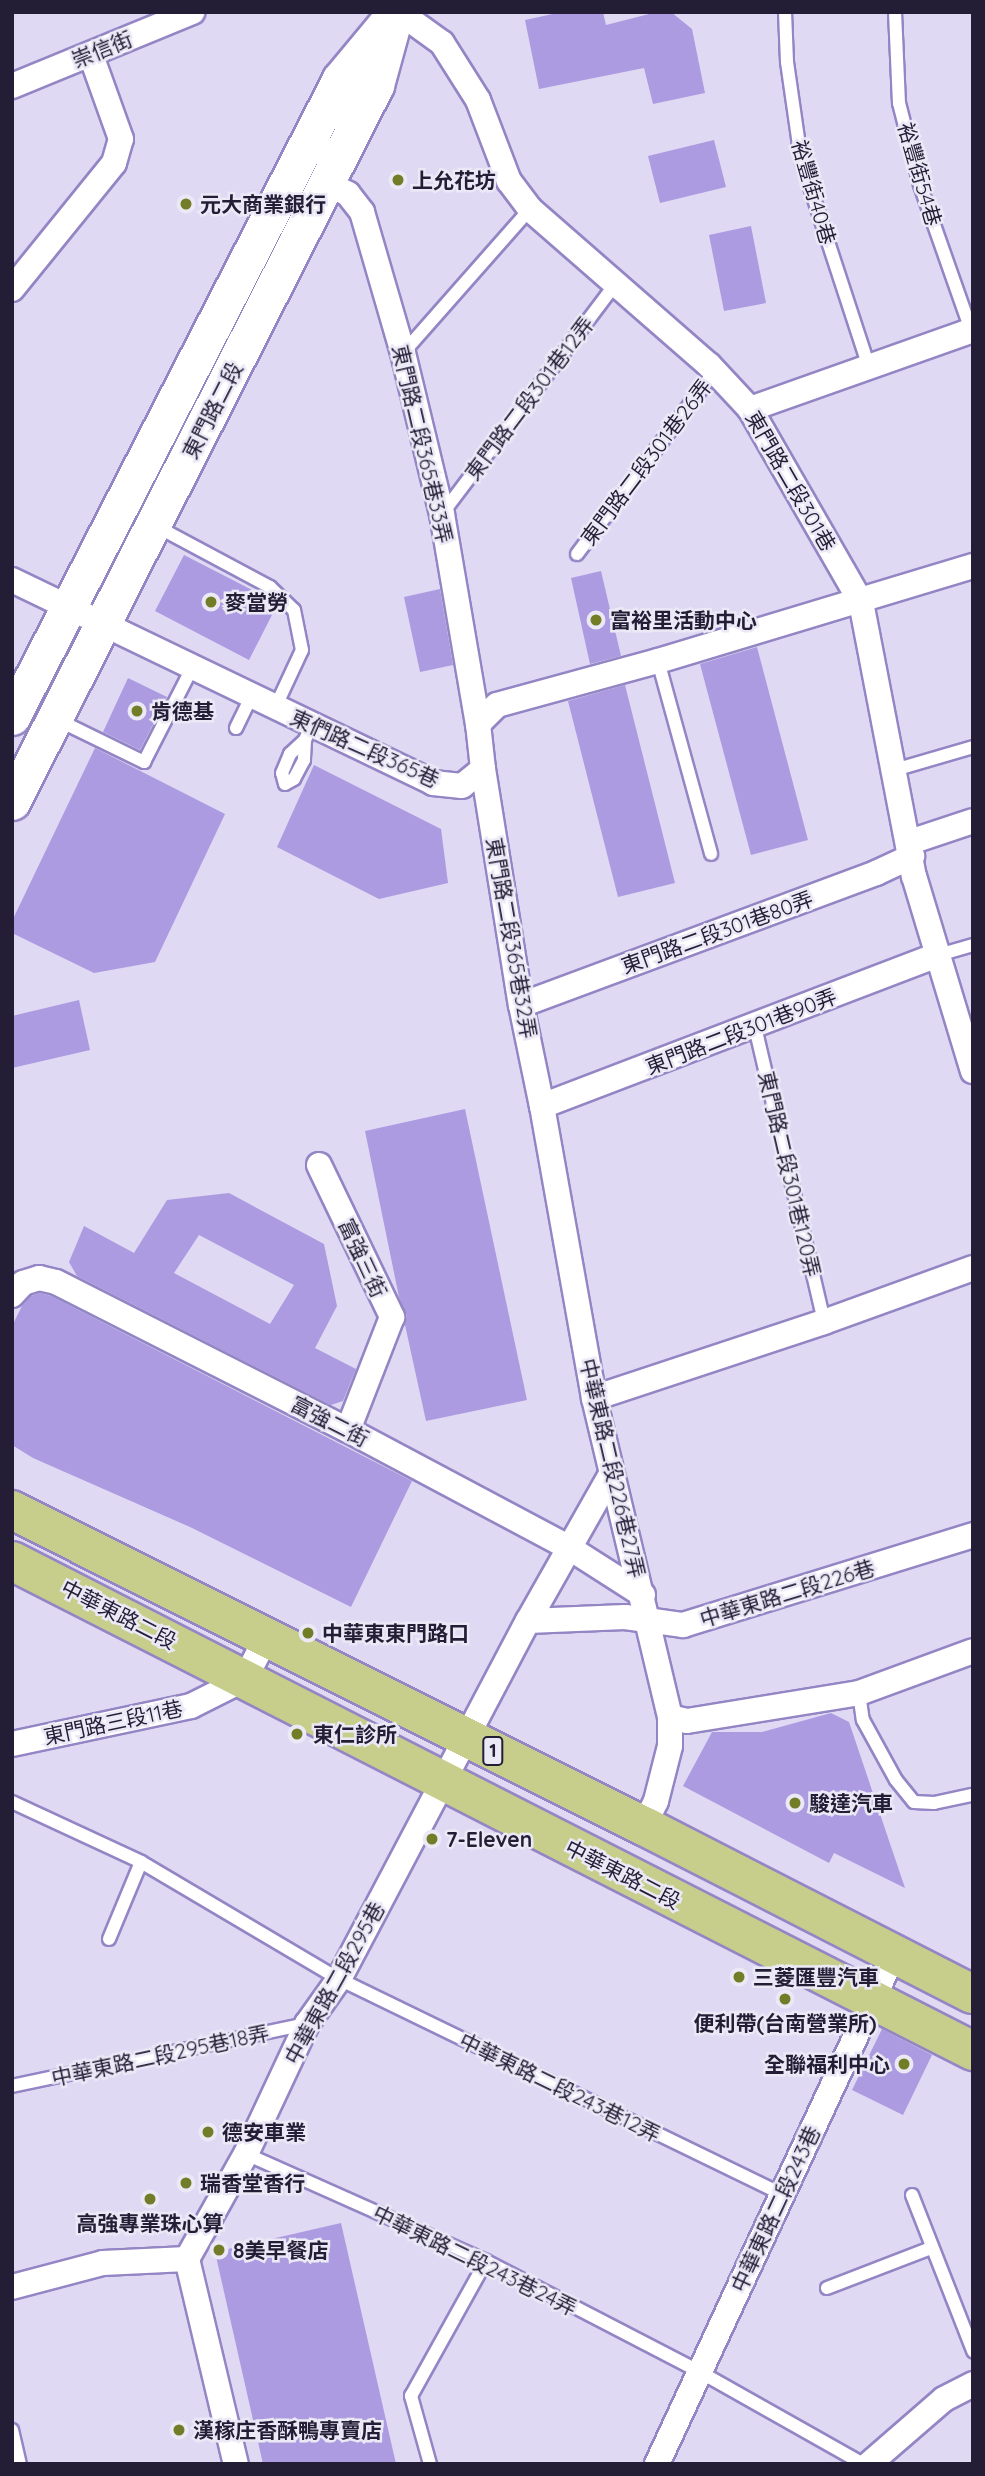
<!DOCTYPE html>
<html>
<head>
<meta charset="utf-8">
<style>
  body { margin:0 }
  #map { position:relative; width:985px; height:2476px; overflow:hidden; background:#dfd9f4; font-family:Quicksand,"Noto Sans TC",sans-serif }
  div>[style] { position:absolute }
  .building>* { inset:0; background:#ac9be0 }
  .roads { filter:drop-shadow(2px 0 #9485c4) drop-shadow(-2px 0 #9485c4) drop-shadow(0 2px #9485c4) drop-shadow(0 -2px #9485c4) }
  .service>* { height:12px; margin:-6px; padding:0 6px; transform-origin:6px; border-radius:6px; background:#fff }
  .minor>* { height:24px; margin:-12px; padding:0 12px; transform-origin:12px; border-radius:12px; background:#fff }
  .secondary>* { height:35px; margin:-17.5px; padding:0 17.5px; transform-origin:17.5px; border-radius:17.5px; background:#fff }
  .primary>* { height:38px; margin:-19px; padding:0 19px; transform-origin:19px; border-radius:19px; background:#c7ce8c }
  .dots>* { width:19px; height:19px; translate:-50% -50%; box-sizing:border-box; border:4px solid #ebe9f6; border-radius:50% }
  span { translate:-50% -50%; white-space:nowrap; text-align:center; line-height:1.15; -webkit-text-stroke:5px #ebe9f6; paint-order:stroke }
  .shield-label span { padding:2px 5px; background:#ebe9f6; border:2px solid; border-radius:5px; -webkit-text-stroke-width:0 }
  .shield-label { font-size:19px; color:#241d36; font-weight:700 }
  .street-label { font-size:21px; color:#241d36 }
  .poi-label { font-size:21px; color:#241d36; font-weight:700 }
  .left { translate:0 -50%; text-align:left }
  .right { translate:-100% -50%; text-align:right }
  .frame { position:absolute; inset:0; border:14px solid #241d36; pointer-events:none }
</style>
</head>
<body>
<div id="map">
  <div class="building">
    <div style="clip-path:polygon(562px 12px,603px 12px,606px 25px,657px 12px,671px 12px,692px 29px,705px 93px,653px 104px,644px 68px,539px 89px,525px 20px)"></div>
    <div style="clip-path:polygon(714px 140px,726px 187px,660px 203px,648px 156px)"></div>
    <div style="clip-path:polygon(751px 226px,766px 303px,724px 311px,709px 235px)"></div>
    <div style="clip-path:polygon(184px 555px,264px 596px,259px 608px,272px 615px,249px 660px,155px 611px)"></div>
    <div style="clip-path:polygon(601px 571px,621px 656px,590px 664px,571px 578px)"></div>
    <div style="clip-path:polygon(440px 589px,453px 665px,420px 672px,404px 597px)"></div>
    <div style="clip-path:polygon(757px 647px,808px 840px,751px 855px,700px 664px)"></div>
    <div style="clip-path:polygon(128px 678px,167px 697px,140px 750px,103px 732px)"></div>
    <div style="clip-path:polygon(625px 685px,675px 883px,618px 897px,568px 701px)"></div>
    <div style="clip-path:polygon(95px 748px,225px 814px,155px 962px,94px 973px,12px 933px,12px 921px)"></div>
    <div style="clip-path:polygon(314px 765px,441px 829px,448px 883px,379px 899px,277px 847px)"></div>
    <div style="clip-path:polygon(79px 1000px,90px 1050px,12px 1068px,12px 1016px)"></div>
    <div style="clip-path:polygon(465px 1109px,527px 1400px,426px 1421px,405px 1325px,407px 1316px,399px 1297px,365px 1131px)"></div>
    <div style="clip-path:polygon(evenodd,229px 1193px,324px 1244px,337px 1306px,315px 1348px,356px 1369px,343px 1401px,331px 1405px,77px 1276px,69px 1262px,84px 1226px,134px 1253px,167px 1200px,229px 1193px,199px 1235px,294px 1285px,270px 1324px,174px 1273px,199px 1235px)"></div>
    <div style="clip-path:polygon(40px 1293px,51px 1296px,412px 1481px,351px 1607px,190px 1527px,33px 1458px,12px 1445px,12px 1326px,22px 1306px,31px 1296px)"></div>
    <div style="clip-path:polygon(831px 1713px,849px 1722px,905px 1888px,834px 1853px,829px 1863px,683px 1786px,712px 1732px,762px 1732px)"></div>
    <div style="clip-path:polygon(882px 2029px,932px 2055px,903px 2115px,852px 2090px)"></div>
    <div style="clip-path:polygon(341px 2223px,396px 2464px,263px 2464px,215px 2252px)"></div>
  </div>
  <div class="roads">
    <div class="service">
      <div style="left:785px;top:12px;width:50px;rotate:87.7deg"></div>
      <div style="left:787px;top:62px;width:98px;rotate:81.8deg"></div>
      <div style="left:801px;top:159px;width:219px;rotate:71.9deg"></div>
      <div style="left:895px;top:12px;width:91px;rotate:87.5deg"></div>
      <div style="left:899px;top:103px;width:85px;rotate:75.6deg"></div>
      <div style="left:920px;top:185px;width:154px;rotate:70.6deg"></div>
      <div style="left:403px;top:353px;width:192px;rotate:-48.6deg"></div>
      <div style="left:442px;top:514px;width:291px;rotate:-53deg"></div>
      <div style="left:154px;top:525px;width:132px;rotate:28.1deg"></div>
      <div style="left:270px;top:587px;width:33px;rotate:44deg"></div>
      <div style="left:294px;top:610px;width:41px;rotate:78.7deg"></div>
      <div style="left:302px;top:650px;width:64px;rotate:115deg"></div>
      <div style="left:577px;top:554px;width:229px;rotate:-53deg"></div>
      <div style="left:658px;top:661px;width:200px;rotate:74.6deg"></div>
      <div style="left:58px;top:720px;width:96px;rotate:26deg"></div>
      <div style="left:144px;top:762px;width:106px;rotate:-62.9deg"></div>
      <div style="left:236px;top:728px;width:34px;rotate:-64deg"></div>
      <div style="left:305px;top:740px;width:20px;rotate:93deg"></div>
      <div style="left:304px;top:760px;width:21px;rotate:118deg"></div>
      <div style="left:294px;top:779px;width:10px;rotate:151deg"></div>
      <div style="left:285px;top:784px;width:11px;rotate:-105deg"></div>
      <div style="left:282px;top:773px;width:21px;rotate:-67deg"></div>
      <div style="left:290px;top:754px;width:21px;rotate:-43deg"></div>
      <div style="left:305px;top:740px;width:15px;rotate:-67deg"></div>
      <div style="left:894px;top:770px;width:82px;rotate:-16.2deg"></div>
      <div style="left:938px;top:955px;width:36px;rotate:-16deg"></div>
      <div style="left:755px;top:1027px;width:303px;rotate:76.8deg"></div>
      <div style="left:859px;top:1693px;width:27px;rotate:82deg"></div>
      <div style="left:863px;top:1720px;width:68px;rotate:61.2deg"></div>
      <div style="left:896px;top:1780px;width:28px;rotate:51deg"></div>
      <div style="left:914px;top:1802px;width:20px;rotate:3deg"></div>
      <div style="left:934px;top:1803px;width:40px;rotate:-12deg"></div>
      <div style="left:12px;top:1802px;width:142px;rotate:24.9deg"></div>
      <div style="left:141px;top:1862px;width:230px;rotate:30.6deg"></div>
      <div style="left:339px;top:1979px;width:492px;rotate:25.9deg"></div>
      <div style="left:109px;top:1939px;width:83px;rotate:-67.4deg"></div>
      <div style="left:12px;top:2086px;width:300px;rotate:-11.9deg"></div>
      <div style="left:246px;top:2154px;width:263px;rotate:24deg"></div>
      <div style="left:486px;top:2261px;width:241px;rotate:27.4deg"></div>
      <div style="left:700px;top:2372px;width:187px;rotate:29.4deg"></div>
      <div style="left:912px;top:2195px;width:168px;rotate:68.6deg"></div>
      <div style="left:827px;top:2288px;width:111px;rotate:-21deg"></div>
      <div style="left:12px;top:2430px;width:35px;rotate:77deg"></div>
      <div style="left:430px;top:2464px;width:71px;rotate:-105.6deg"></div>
      <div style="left:411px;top:2396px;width:154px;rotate:-60.9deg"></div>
    </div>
    <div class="minor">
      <div style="left:399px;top:12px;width:53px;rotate:35.8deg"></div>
      <div style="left:442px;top:43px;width:67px;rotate:57.7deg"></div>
      <div style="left:478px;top:100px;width:87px;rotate:69.1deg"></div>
      <div style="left:509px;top:181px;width:35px;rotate:53deg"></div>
      <div style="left:530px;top:209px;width:237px;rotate:41.1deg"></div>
      <div style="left:709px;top:365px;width:60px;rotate:47deg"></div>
      <div style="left:750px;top:409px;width:223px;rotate:60.1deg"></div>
      <div style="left:861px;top:602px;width:279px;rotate:79.1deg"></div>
      <div style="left:914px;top:876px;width:204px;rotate:73.2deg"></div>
      <div style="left:12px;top:86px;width:195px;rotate:-22.3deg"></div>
      <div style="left:327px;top:184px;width:23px;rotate:25deg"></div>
      <div style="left:348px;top:194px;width:23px;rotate:52deg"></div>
      <div style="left:362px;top:212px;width:147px;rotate:73.8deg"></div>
      <div style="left:403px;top:353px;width:166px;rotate:76.4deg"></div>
      <div style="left:442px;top:514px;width:213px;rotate:80.3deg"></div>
      <div style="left:12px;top:289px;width:162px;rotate:-51deg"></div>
      <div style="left:114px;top:163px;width:25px;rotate:-74deg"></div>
      <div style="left:121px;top:139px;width:89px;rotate:-109.7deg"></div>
      <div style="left:750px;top:409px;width:237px;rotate:-19.5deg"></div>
      <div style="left:12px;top:580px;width:467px;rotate:25.7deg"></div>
      <div style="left:433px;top:783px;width:29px;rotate:6deg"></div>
      <div style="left:462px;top:786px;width:27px;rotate:-39deg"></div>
      <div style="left:483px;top:769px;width:45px;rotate:-96.3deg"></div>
      <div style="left:478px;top:724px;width:27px;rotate:-45deg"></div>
      <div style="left:497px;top:705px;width:167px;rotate:-15.3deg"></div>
      <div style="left:658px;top:661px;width:329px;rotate:-16.8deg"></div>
      <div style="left:483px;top:769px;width:239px;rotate:80.9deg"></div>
      <div style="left:521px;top:1005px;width:103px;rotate:78.3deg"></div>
      <div style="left:542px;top:1106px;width:297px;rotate:79.9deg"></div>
      <div style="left:594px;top:1398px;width:328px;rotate:76.6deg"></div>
      <div style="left:670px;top:1717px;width:29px;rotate:90deg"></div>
      <div style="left:670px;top:1746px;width:57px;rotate:104.3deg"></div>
      <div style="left:656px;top:1801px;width:28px;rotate:116deg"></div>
      <div style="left:910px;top:842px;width:66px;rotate:-18.4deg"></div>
      <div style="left:521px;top:1005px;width:379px;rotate:-20.4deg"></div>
      <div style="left:876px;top:873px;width:40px;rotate:-25deg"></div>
      <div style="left:542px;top:1106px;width:424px;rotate:-20.9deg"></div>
      <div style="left:319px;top:1165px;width:169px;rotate:64.3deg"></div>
      <div style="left:392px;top:1317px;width:121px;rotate:111.3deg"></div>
      <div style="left:12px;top:1295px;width:16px;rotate:-47deg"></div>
      <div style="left:23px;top:1283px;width:17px;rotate:-17deg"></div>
      <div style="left:39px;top:1278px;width:17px;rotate:13deg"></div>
      <div style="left:56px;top:1282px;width:327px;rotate:26.9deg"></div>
      <div style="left:348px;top:1430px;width:249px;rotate:28deg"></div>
      <div style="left:568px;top:1547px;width:89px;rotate:32.6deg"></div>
      <div style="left:594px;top:1398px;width:242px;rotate:-18.3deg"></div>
      <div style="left:824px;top:1322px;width:158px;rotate:-19.9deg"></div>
      <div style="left:528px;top:1621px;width:169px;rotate:-60.5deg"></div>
      <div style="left:670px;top:1717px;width:17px;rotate:13deg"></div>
      <div style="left:687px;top:1721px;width:174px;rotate:-9.2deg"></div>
      <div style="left:859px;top:1693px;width:121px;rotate:-20.2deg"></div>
      <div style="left:12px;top:1744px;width:183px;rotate:-12deg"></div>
      <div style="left:191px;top:1706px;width:60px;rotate:-26.6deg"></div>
      <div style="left:245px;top:1679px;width:46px;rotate:-62.9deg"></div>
      <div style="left:187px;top:2259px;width:211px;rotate:76.6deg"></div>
      <div style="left:12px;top:2287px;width:94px;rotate:-14.8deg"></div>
      <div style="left:103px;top:2263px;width:84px;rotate:-2.7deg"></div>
      <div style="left:187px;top:2259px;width:120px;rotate:-60.7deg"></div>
      <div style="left:246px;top:2154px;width:144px;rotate:-64.9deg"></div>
      <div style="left:307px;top:2024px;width:55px;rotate:-54.6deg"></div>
      <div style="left:339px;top:1979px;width:405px;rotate:-62.2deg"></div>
      <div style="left:528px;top:1621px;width:97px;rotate:-2.4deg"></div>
      <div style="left:625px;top:1617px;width:59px;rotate:7.9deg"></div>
      <div style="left:683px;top:1625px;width:304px;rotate:-17.2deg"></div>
      <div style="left:657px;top:2464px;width:562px;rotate:-65.08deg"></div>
      <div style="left:869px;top:2464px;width:99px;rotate:-40.9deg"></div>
      <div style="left:944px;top:2399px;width:33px;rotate:-27deg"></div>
    </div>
    <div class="secondary">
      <div style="left:12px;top:717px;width:717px;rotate:-62.79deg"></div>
      <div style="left:340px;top:79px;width:77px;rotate:-50.3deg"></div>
      <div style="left:12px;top:802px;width:804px;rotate:-63.08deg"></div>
      <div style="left:376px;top:85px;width:76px;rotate:-74.7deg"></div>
    </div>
    <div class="primary">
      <div style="left:12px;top:1510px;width:707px;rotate:26.57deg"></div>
      <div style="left:644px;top:1826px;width:369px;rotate:27.1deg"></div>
      <div style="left:12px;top:1561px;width:1079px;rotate:27.02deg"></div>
    </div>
  </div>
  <div class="dots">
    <div style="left:398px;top:180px;background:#737c27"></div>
    <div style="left:186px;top:204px;background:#737c27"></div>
    <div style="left:211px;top:602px;background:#737c27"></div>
    <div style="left:596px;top:620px;background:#737c27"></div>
    <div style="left:137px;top:711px;background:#737c27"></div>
    <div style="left:308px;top:1633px;background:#737c27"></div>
    <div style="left:297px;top:1734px;background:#737c27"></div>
    <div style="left:795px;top:1803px;background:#737c27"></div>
    <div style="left:432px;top:1839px;background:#737c27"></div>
    <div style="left:739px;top:1977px;background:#737c27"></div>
    <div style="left:785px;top:1999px;background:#737c27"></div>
    <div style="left:904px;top:2064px;background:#737c27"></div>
    <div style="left:208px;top:2132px;background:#737c27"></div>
    <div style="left:186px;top:2183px;background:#737c27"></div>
    <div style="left:150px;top:2199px;background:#737c27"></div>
    <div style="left:219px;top:2250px;background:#737c27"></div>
    <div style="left:179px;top:2430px;background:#737c27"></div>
  </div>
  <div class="shield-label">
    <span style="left:493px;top:1751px">1</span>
  </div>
  <div class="street-label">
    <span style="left:102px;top:49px;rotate:-22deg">崇信街</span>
    <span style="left:920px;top:174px;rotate:74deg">裕豐街54巷</span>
    <span style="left:814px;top:192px;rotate:74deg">裕豐街40巷</span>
    <span style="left:529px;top:398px;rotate:-53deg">東門路二段301巷12弄</span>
    <span style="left:212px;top:410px;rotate:-63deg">東門路二段</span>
    <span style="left:423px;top:444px;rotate:77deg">東門路二段365巷33弄</span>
    <span style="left:646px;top:462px;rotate:-53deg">東門路二段301巷26弄</span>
    <span style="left:791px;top:481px;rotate:60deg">東門路二段301巷</span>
    <span style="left:365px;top:748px;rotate:24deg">東們路二段365巷</span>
    <span style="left:717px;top:932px;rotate:-20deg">東門路二段301巷80弄</span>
    <span style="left:512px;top:938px;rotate:80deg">東門路二段365巷32弄</span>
    <span style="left:741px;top:1031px;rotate:-21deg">東門路二段301巷90弄</span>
    <span style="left:790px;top:1174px;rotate:77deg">東門路二段301巷120弄</span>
    <span style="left:363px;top:1258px;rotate:65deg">富強三街</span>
    <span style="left:330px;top:1421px;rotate:27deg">富強二街</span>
    <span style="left:613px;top:1468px;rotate:77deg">中華東路二段226巷27弄</span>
    <span style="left:787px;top:1593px;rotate:-17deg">中華東路二段226巷</span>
    <span style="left:119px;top:1614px;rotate:27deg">中華東路二段</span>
    <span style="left:113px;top:1722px;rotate:-12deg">東門路三段11巷</span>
    <span style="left:623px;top:1874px;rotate:27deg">中華東路二段</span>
    <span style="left:334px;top:1983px;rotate:-61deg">中華東路二段295巷</span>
    <span style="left:160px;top:2055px;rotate:-12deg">中華東路二段295巷18弄</span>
    <span style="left:560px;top:2087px;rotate:26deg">中華東路二段243巷12弄</span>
    <span style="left:775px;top:2209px;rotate:-65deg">中華東路二段243巷</span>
    <span style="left:475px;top:2260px;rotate:26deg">中華東路二段243巷24弄</span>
  </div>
  <div class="poi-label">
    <span class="left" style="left:412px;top:180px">上允花坊</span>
    <span class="left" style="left:200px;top:204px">元大商業銀行</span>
    <span class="left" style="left:225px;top:602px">麥當勞</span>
    <span class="left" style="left:610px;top:620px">富裕里活動中心</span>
    <span class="left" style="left:151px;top:711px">肯德基</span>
    <span class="left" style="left:322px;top:1633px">中華東東門路口</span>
    <span class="left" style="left:313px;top:1734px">東仁診所</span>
    <span class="left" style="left:809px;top:1803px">駿達汽車</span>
    <span class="left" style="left:446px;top:1839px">7-Eleven</span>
    <span class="left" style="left:753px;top:1977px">三菱匯豐汽車</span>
    <span style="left:785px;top:2023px">便利帶(台南營業所)</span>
    <span class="right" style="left:890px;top:2064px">全聯福利中心</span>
    <span class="left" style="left:222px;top:2132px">德安車業</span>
    <span class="left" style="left:200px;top:2183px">瑞香堂香行</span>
    <span style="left:150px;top:2223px">高強專業珠心算</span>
    <span class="left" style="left:233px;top:2250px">8美早餐店</span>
    <span class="left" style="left:193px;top:2430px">漢稼庄香酥鴨專賣店</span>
  </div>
  <div class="frame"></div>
</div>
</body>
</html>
